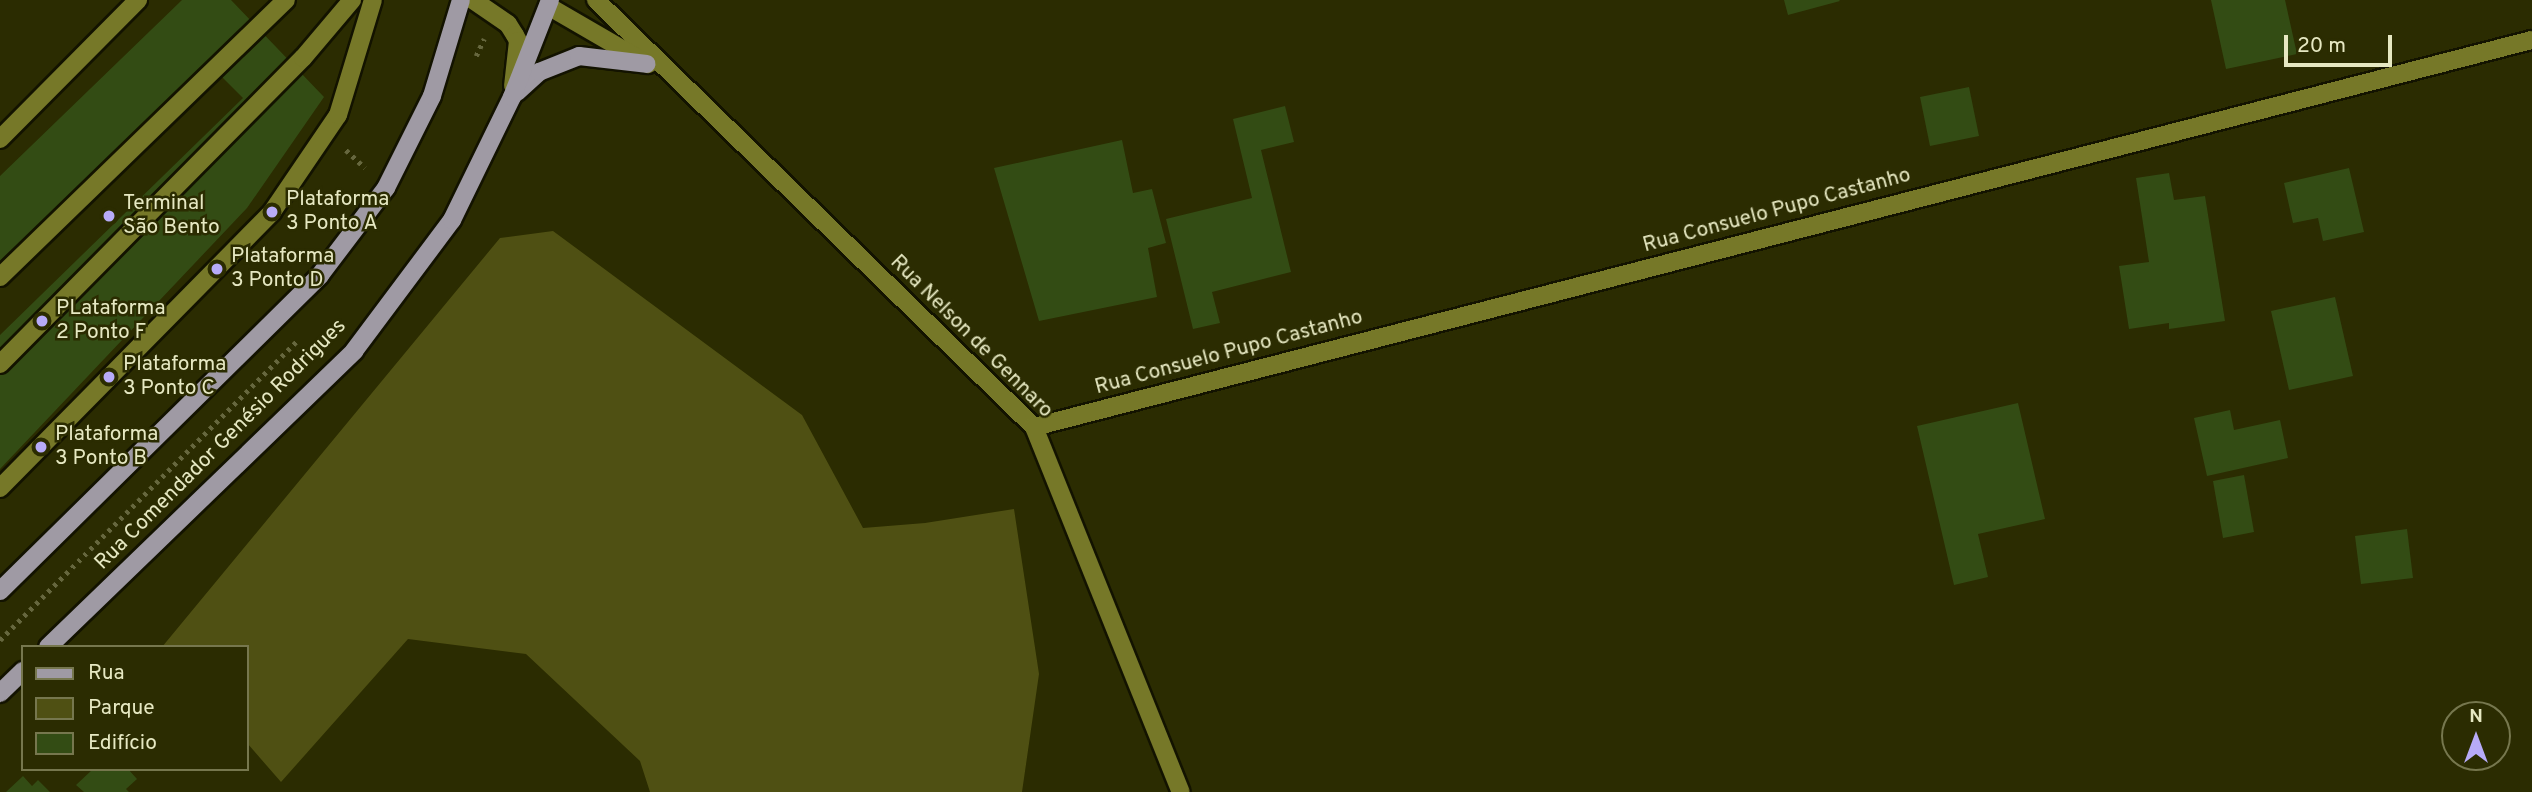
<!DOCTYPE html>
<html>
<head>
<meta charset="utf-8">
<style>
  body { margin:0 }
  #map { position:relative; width:2532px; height:792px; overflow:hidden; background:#2b2c01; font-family:Overpass,sans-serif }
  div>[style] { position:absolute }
  .green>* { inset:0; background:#4f5013 }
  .building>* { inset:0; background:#334c14 }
  .path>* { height:4.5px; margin-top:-2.25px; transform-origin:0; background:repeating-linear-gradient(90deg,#66673e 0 3.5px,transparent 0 8.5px) }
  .roads { filter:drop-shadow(2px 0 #131300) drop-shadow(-2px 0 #131300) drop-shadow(0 2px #131300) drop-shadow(0 -2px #131300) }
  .minor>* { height:18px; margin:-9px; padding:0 9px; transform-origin:9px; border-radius:9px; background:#767828 }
  .major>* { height:18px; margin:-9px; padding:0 9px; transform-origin:9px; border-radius:9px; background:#9f9aa4 }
  .dots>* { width:19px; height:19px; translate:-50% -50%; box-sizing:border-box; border:4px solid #2b2c01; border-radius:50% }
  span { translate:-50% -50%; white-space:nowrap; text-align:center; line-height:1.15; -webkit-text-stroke:5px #2b2c01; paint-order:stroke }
  .poi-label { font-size:21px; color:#e6e8c2 }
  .left { translate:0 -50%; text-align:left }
  .street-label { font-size:21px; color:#e6e8c2 }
  .legend { position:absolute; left:21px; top:645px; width:228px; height:126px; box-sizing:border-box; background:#2b2c01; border:2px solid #76774e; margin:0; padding:9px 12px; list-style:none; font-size:21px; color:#e6e8c2 }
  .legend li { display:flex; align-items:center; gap:14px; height:35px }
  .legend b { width:35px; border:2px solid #76774e }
  .north { position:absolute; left:2441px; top:701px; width:70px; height:70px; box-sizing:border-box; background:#2b2c01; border:2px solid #76774e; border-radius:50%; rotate:0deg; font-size:19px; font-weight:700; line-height:28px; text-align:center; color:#e6e8c2 }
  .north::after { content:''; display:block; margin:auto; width:24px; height:32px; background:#b7abf8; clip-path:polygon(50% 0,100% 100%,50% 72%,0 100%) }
  .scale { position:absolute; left:2284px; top:35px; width:108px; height:32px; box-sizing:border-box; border:4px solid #e6e8c2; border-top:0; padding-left:9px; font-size:21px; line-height:24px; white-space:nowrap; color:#e6e8c2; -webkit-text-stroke:5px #2b2c01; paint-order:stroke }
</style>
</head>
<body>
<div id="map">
  <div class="green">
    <div style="clip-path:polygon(553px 231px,802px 415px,863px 528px,925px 523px,1014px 509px,1039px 674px,1022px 792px,650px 792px,640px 761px,526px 654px,408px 639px,281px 782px,247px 743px,247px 647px,162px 647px,500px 238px)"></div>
  </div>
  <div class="building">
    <div style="clip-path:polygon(182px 0,231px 0,324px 97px,247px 208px,0 469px,0 335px,243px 98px,218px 73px,0 277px,0 176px)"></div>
    <div style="clip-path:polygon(1784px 0,1839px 0,1840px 1px,1788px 15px)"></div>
    <div style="clip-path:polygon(2211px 0,2285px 0,2297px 54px,2226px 69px)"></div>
    <div style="clip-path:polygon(1969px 87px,1979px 136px,1930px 146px,1920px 97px)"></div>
    <div style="clip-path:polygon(1285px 106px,1294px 142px,1261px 150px,1291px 272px,1212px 292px,1220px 323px,1193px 329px,1166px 219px,1252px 198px,1233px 119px)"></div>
    <div style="clip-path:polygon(1122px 140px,1133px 193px,1152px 189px,1166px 243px,1148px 248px,1157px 297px,1039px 321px,994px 168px)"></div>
    <div style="clip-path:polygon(2349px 168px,2364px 232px,2323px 241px,2318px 218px,2293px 223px,2284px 183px)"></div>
    <div style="clip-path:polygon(2169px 173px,2174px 200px,2205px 196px,2225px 321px,2169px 329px,2169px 323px,2129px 329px,2119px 266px,2149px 262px,2136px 178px)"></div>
    <div style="clip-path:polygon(2335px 297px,2353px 376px,2289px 390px,2271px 311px)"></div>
    <div style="clip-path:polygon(2018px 403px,2045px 519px,1978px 534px,1988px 577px,1954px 585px,1917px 426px)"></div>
    <div style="clip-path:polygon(2230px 410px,2234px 430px,2280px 420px,2288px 458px,2207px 476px,2194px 418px)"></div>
    <div style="clip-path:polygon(2244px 475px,2254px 532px,2223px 538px,2213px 481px)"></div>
    <div style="clip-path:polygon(2407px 529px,2413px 578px,2361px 584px,2355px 536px)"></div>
    <div style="clip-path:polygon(93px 769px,128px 769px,137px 779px,126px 789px,129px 792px,84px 792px,76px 785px)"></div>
    <div style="clip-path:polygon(23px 776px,32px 786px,38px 780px,50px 792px,6px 792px)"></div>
  </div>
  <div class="path">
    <div style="left:476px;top:56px;width:19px;rotate:-65deg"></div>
    <div style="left:346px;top:150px;width:26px;rotate:43deg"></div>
    <div style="left:0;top:640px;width:423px;rotate:-45.2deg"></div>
  </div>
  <div class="roads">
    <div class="minor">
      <div style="left:473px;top:0;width:42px;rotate:34.4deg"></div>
      <div style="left:508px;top:24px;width:13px;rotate:58deg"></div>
      <div style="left:515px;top:35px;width:7px;rotate:63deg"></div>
      <div style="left:518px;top:41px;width:45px;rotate:96.3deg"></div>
      <div style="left:596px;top:0;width:612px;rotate:44.27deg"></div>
      <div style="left:1034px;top:427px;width:393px;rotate:68.1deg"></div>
      <div style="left:548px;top:6px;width:116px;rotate:30.1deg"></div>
      <div style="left:0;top:139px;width:196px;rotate:-45.2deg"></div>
      <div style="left:0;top:277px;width:398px;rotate:-44.1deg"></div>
      <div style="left:0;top:364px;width:431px;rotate:-45.3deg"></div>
      <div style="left:303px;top:58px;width:76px;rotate:-49.8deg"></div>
      <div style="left:1034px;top:427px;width:1547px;rotate:-14.49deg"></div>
      <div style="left:0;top:488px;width:388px;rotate:-45.4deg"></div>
      <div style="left:272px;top:212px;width:117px;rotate:-55.8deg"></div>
      <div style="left:338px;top:115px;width:120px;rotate:-73.1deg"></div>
    </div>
    <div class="major">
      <div style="left:517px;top:92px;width:30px;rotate:-42deg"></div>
      <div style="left:539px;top:72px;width:43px;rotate:-21.8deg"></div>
      <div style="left:579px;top:56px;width:68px;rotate:6.7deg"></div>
      <div style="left:0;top:591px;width:450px;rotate:-44.6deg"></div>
      <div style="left:320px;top:275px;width:109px;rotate:-52.8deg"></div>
      <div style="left:386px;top:188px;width:103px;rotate:-63.4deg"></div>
      <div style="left:432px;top:96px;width:100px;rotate:-73.2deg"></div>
      <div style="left:48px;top:647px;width:426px;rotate:-44deg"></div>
      <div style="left:354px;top:351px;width:164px;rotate:-53.2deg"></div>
      <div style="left:452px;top:220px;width:137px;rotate:-64deg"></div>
      <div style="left:512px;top:97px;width:104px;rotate:-68.6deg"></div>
      <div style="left:0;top:693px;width:32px;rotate:-44deg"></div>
    </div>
  </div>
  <div class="dots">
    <div style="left:272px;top:212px;background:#b7abf8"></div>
    <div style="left:109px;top:216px;background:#b7abf8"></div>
    <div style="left:217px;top:269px;background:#b7abf8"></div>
    <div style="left:42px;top:321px;background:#b7abf8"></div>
    <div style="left:109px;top:377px;background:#b7abf8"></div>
    <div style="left:41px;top:447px;background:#b7abf8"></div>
  </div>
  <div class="poi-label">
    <span class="left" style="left:286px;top:212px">Plataforma<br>3 Ponto A</span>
    <span class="left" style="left:123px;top:216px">Terminal<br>São Bento</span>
    <span class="left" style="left:231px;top:269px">Plataforma<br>3 Ponto D</span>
    <span class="left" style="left:56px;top:321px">PLataforma<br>2 Ponto F</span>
    <span class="left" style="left:123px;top:377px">Plataforma<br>3 Ponto C</span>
    <span class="left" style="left:55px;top:447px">Plataforma<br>3 Ponto B</span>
  </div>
  <div class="street-label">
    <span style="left:1777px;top:211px;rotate:-15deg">Rua Consuelo Pupo Castanho</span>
    <span style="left:971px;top:337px;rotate:45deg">Rua Nelson de Gennaro</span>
    <span style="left:1229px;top:353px;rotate:-15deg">Rua Consuelo Pupo Castanho</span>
    <span style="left:221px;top:445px;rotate:-45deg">Rua Comendador Genésio Rodrigues</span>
  </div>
  <ul class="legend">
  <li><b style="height:9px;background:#9f9aa4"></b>Rua</li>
  <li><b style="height:19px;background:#4f5013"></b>Parque</li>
  <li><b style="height:19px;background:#334c14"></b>Edifício</li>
  </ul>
  <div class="north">N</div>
  <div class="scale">20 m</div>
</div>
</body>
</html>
